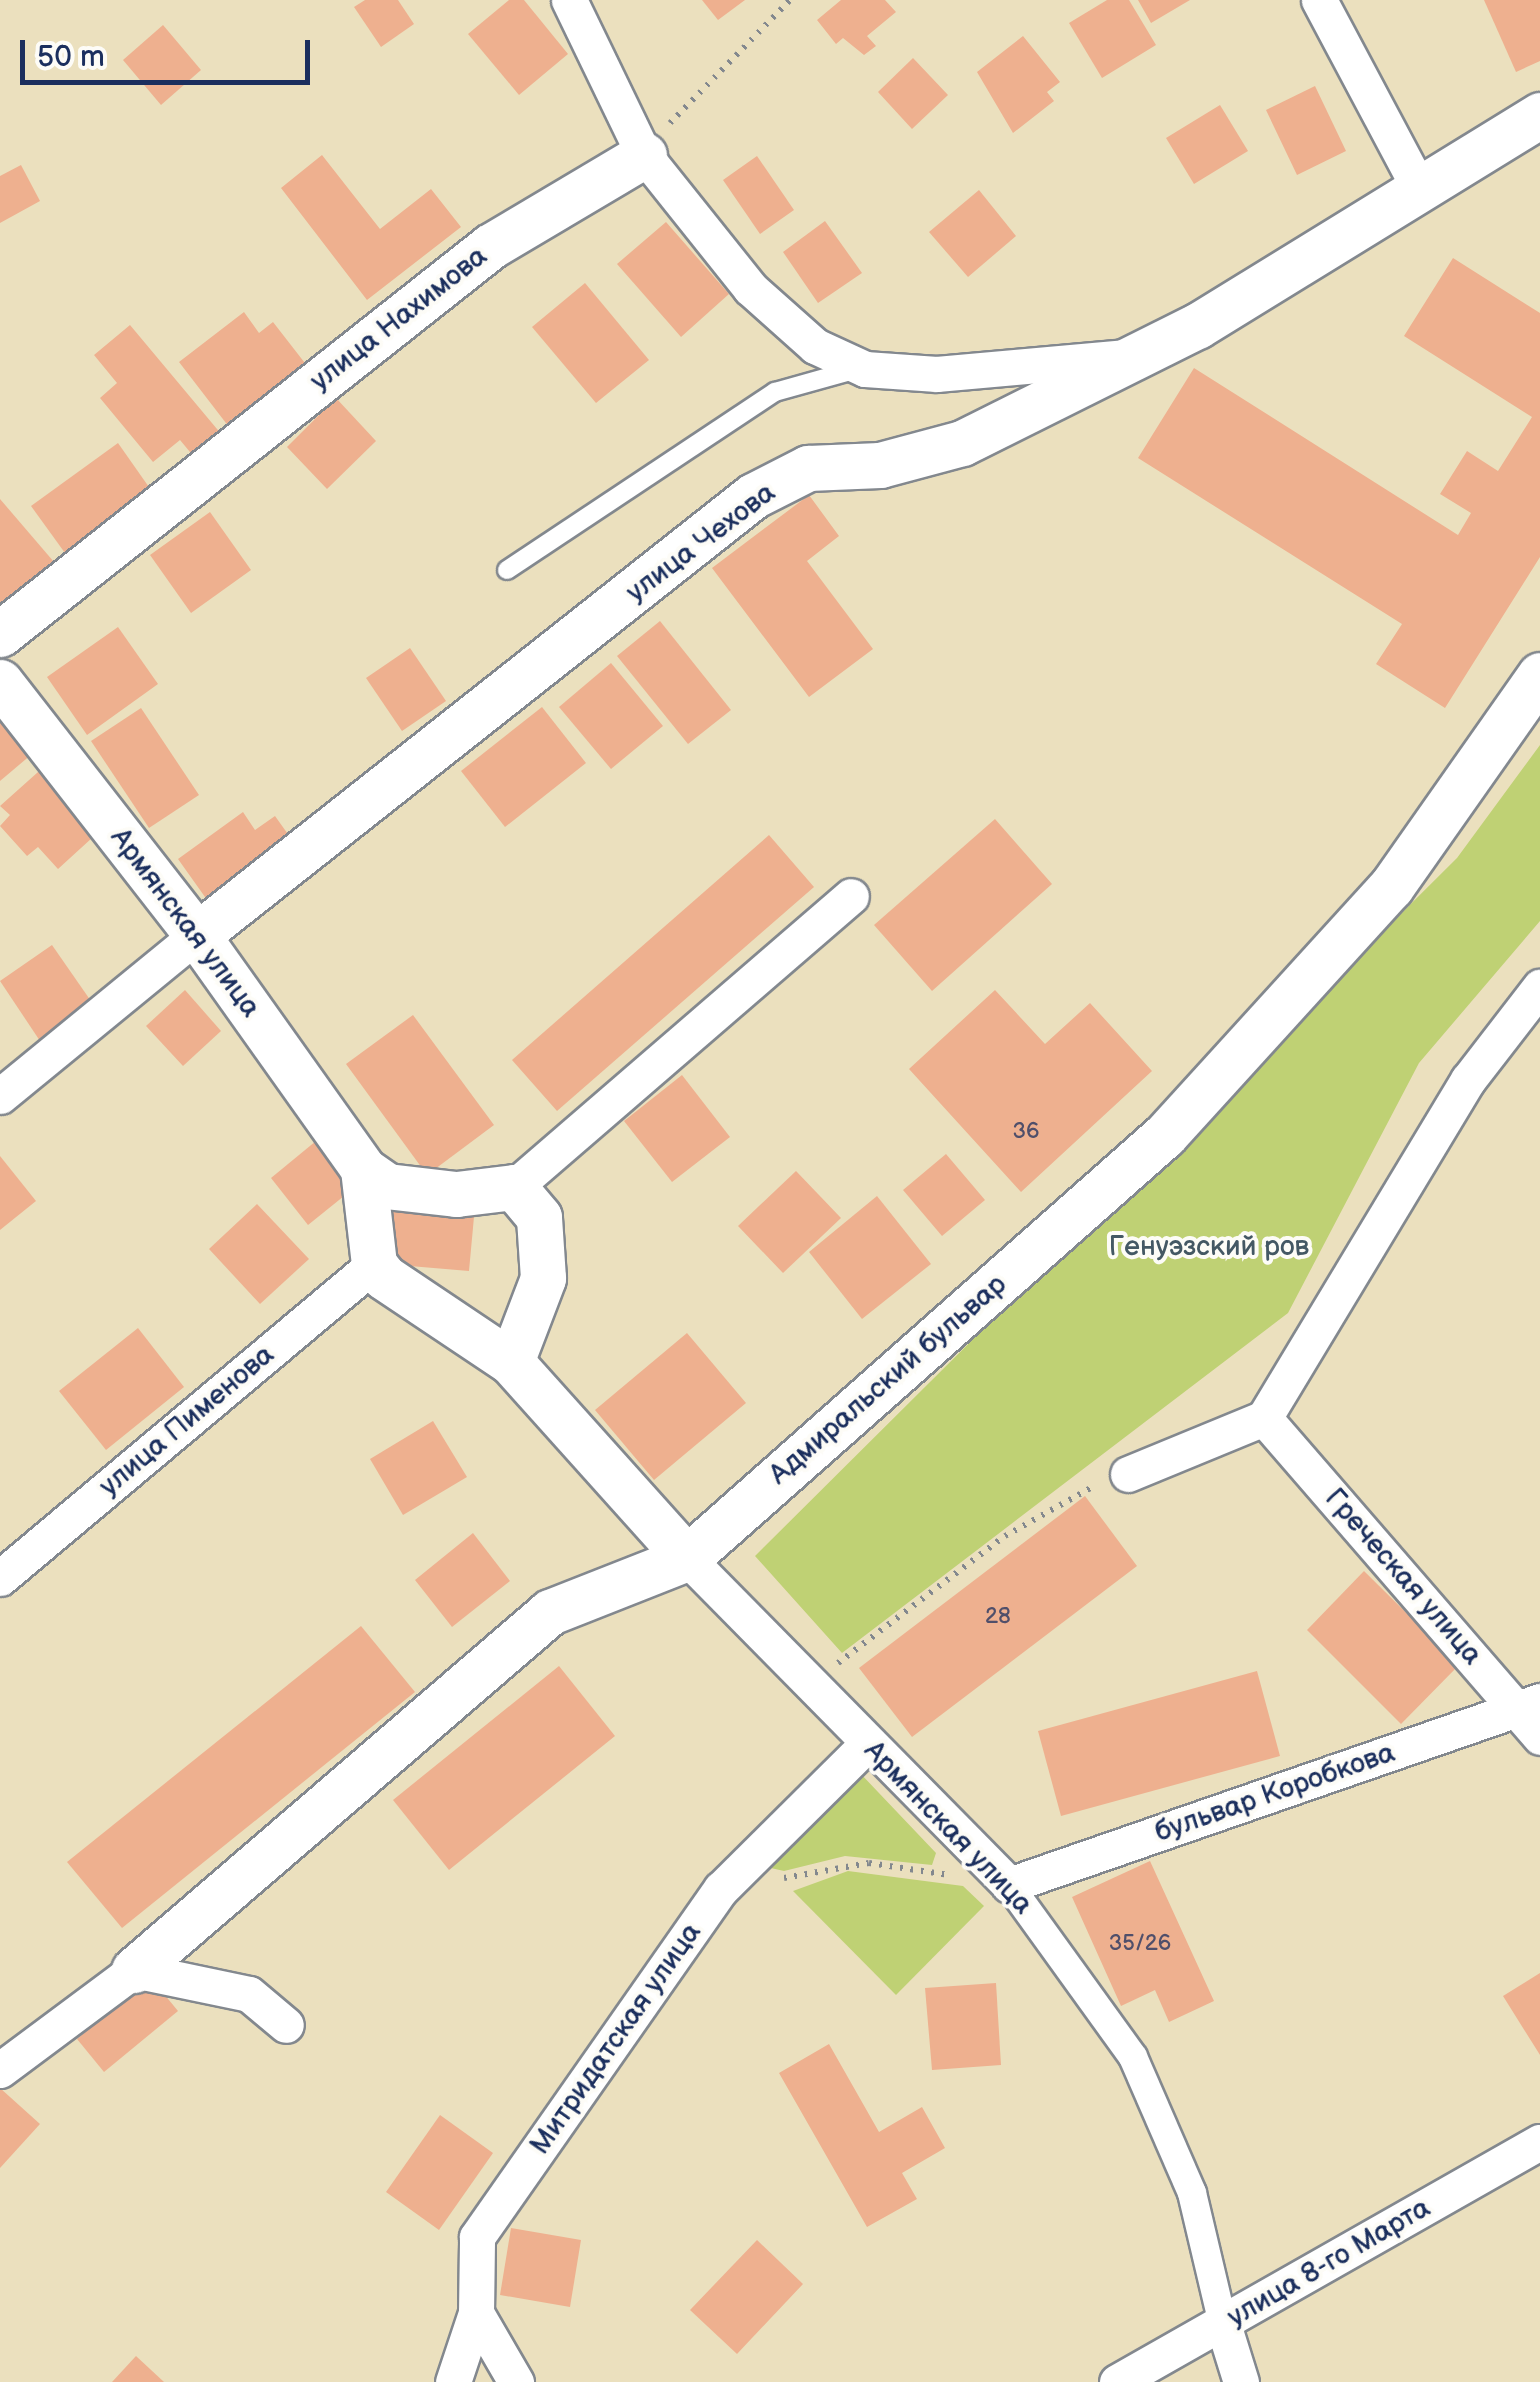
<!DOCTYPE html>
<html>
<head>
<meta charset="utf-8">
<style>
  body { margin:0 }
  #map { position:relative; width:1540px; height:2382px; overflow:hidden; background:#ebe0be; font-family:"Balsamiq Sans",sans-serif }
  div>[style] { position:absolute }
  .green>* { inset:0; background:#bfd174 }
  .building>* { inset:0; background:#eeb08f }
  .path>* { height:6px; margin-top:-3px; transform-origin:0; background:repeating-linear-gradient(90deg,#83888e 0 2.5px,transparent 0 10.5px) }
  .roads { filter:drop-shadow(2px 0 #83888e) drop-shadow(-2px 0 #83888e) drop-shadow(0 2px #83888e) drop-shadow(0 -2px #83888e) }
  .service>* { height:18px; margin:-9px; padding:0 9px; transform-origin:9px; border-radius:9px; background:#fff }
  .pedestrian>* { height:28px; margin:-14px; padding:0 14px; transform-origin:14px; border-radius:14px; background:#fff }
  .minor>* { height:35px; margin:-17.5px; padding:0 17.5px; transform-origin:17.5px; border-radius:17.5px; background:#fff }
  .tertiary>* { height:45px; margin:-22.5px; padding:0 22.5px; transform-origin:22.5px; border-radius:22.5px; background:#fff }
  span { translate:-50% -50%; white-space:nowrap; text-align:center; line-height:1.15; -webkit-text-stroke:8px #fdfcf7; paint-order:stroke }
  .number-label { font-size:22px; color:#504f6a }
  .number-label span { -webkit-text-stroke-width:0 }
  .street-label { font-size:28px; color:#1b2f5e }
  .park-label { font-size:28px; color:#445864 }
  .scale { position:absolute; left:20px; top:40px; width:290px; height:45px; box-sizing:border-box; border:5px solid #1b2f5e; border-top:0; padding-left:12px; font-size:30px; line-height:35px; white-space:nowrap; color:#1b2f5e; -webkit-text-stroke:8px #fdfcf7; paint-order:stroke }
</style>
</head>
<body>
<div id="map">
  <div class="green">
    <div style="clip-path:polygon(1540px 745px,1540px 921px,1419px 1063px,1288px 1313px,842px 1653px,755px 1556px,1457px 858px)"></div>
    <div style="clip-path:polygon(859px 1772px,936px 1853px,932px 1865px,845px 1856px,784px 1871px,762px 1866px)"></div>
    <div style="clip-path:polygon(848px 1871px,963px 1886px,984px 1906px,896px 1995px,793px 1891px)"></div>
  </div>
  <div class="building">
    <div style="clip-path:polygon(365px 0,398px 0,414px 24px,381px 47px,354px 7px)"></div>
    <div style="clip-path:polygon(509px 0,524px 0,568px 54px,519px 95px,468px 34px)"></div>
    <div style="clip-path:polygon(702px 0,745px 0,718px 20px)"></div>
    <div style="clip-path:polygon(841px 0,885px 0,896px 12px,867px 36px,876px 46px,864px 55px,843px 38px,836px 44px,817px 20px)"></div>
    <div style="clip-path:polygon(1107px 0,1129px 0,1156px 45px,1102px 78px,1069px 23px)"></div>
    <div style="clip-path:polygon(1138px 0,1190px 0,1151px 23px)"></div>
    <div style="clip-path:polygon(1484px 0,1540px 0,1540px 61px,1516px 72px)"></div>
    <div style="clip-path:polygon(163px 25px,201px 70px,161px 105px,123px 60px)"></div>
    <div style="clip-path:polygon(1023px 36px,1060px 82px,1047px 92px,1054px 101px,1013px 133px,977px 72px)"></div>
    <div style="clip-path:polygon(913px 58px,948px 95px,912px 129px,878px 92px)"></div>
    <div style="clip-path:polygon(1315px 86px,1346px 151px,1297px 175px,1266px 110px)"></div>
    <div style="clip-path:polygon(1220px 105px,1248px 151px,1194px 184px,1166px 138px)"></div>
    <div style="clip-path:polygon(322px 155px,380px 229px,431px 189px,461px 227px,367px 300px,281px 188px)"></div>
    <div style="clip-path:polygon(757px 156px,794px 210px,760px 234px,723px 180px)"></div>
    <div style="clip-path:polygon(21px 165px,40px 201px,0 223px,0 176px)"></div>
    <div style="clip-path:polygon(979px 190px,1016px 236px,968px 277px,929px 232px)"></div>
    <div style="clip-path:polygon(825px 221px,862px 273px,818px 303px,783px 252px)"></div>
    <div style="clip-path:polygon(666px 222px,729px 294px,681px 337px,617px 264px)"></div>
    <div style="clip-path:polygon(1453px 258px,1540px 313px,1540px 557px,1445px 708px,1376px 664px,1402px 624px,1138px 458px,1194px 368px,1458px 535px,1471px 513px,1440px 494px,1467px 451px,1498px 471px,1532px 417px,1404px 336px)"></div>
    <div style="clip-path:polygon(585px 283px,649px 360px,596px 403px,532px 327px)"></div>
    <div style="clip-path:polygon(244px 312px,259px 333px,273px 322px,308px 367px,229px 427px,179px 362px)"></div>
    <div style="clip-path:polygon(130px 325px,222px 435px,195px 458px,180px 440px,153px 462px,100px 398px,117px 383px,94px 355px)"></div>
    <div style="clip-path:polygon(336px 398px,376px 441px,327px 489px,287px 447px)"></div>
    <div style="clip-path:polygon(118px 443px,151px 490px,65px 553px,31px 506px)"></div>
    <div style="clip-path:polygon(809px 495px,839px 536px,807px 561px,873px 649px,809px 697px,712px 568px)"></div>
    <div style="clip-path:polygon(0 499px,54px 562px,0 609px)"></div>
    <div style="clip-path:polygon(210px 512px,251px 570px,191px 613px,150px 555px)"></div>
    <div style="clip-path:polygon(660px 621px,731px 710px,688px 744px,617px 656px)"></div>
    <div style="clip-path:polygon(118px 627px,158px 684px,87px 735px,47px 677px)"></div>
    <div style="clip-path:polygon(410px 648px,446px 701px,402px 731px,366px 678px)"></div>
    <div style="clip-path:polygon(611px 663px,663px 726px,611px 769px,559px 707px)"></div>
    <div style="clip-path:polygon(542px 707px,586px 763px,505px 827px,461px 771px)"></div>
    <div style="clip-path:polygon(141px 708px,199px 795px,149px 828px,91px 741px)"></div>
    <div style="clip-path:polygon(0 716px,32px 754px,0 781px)"></div>
    <div style="clip-path:polygon(47px 764px,104px 827px,58px 869px,38px 847px,27px 856px,0 826px,10px 815px,0 806px)"></div>
    <div style="clip-path:polygon(243px 812px,255px 830px,275px 816px,295px 844px,210px 904px,178px 859px)"></div>
    <div style="clip-path:polygon(995px 819px,1052px 884px,932px 991px,874px 925px)"></div>
    <div style="clip-path:polygon(769px 835px,814px 887px,557px 1111px,512px 1060px)"></div>
    <div style="clip-path:polygon(52px 945px,93px 1004px,40px 1041px,0 981px)"></div>
    <div style="clip-path:polygon(185px 990px,221px 1031px,183px 1066px,146px 1026px)"></div>
    <div style="clip-path:polygon(995px 990px,1045px 1044px,1090px 1003px,1152px 1071px,1021px 1192px,909px 1069px)"></div>
    <div style="clip-path:polygon(413px 1015px,494px 1125px,427px 1175px,346px 1064px)"></div>
    <div style="clip-path:polygon(682px 1075px,730px 1137px,672px 1182px,624px 1121px)"></div>
    <div style="clip-path:polygon(316px 1141px,354px 1188px,308px 1225px,271px 1178px)"></div>
    <div style="clip-path:polygon(946px 1154px,985px 1200px,942px 1236px,903px 1190px)"></div>
    <div style="clip-path:polygon(0 1156px,36px 1201px,0 1230px)"></div>
    <div style="clip-path:polygon(796px 1171px,841px 1218px,783px 1273px,738px 1226px)"></div>
    <div style="clip-path:polygon(877px 1196px,931px 1264px,862px 1319px,809px 1252px)"></div>
    <div style="clip-path:polygon(393px 1198px,475px 1206px,469px 1271px,386px 1264px)"></div>
    <div style="clip-path:polygon(257px 1204px,309px 1259px,260px 1304px,209px 1249px)"></div>
    <div style="clip-path:polygon(138px 1328px,184px 1387px,106px 1450px,59px 1391px)"></div>
    <div style="clip-path:polygon(687px 1333px,746px 1403px,654px 1480px,595px 1410px)"></div>
    <div style="clip-path:polygon(433px 1421px,467px 1477px,403px 1515px,370px 1459px)"></div>
    <div style="clip-path:polygon(1085px 1496px,1137px 1566px,912px 1737px,859px 1668px)"></div>
    <div style="clip-path:polygon(473px 1533px,510px 1581px,452px 1627px,415px 1580px)"></div>
    <div style="clip-path:polygon(1364px 1571px,1459px 1665px,1401px 1724px,1307px 1630px)"></div>
    <div style="clip-path:polygon(361px 1626px,415px 1692px,122px 1928px,67px 1862px)"></div>
    <div style="clip-path:polygon(559px 1666px,615px 1736px,449px 1870px,393px 1800px)"></div>
    <div style="clip-path:polygon(1257px 1671px,1280px 1756px,1061px 1816px,1038px 1731px)"></div>
    <div style="clip-path:polygon(1150px 1861px,1214px 2001px,1169px 2022px,1155px 1990px,1121px 2006px,1072px 1897px)"></div>
    <div style="clip-path:polygon(1540px 1973px,1540px 2055px,1503px 1996px)"></div>
    <div style="clip-path:polygon(150px 1977px,178px 2011px,104px 2072px,77px 2039px)"></div>
    <div style="clip-path:polygon(996px 1983px,1001px 2065px,932px 2070px,925px 1988px)"></div>
    <div style="clip-path:polygon(829px 2044px,879px 2132px,922px 2107px,945px 2148px,902px 2173px,917px 2199px,867px 2227px,779px 2073px)"></div>
    <div style="clip-path:polygon(0 2088px,40px 2124px,0 2168px)"></div>
    <div style="clip-path:polygon(440px 2115px,493px 2153px,439px 2230px,386px 2192px)"></div>
    <div style="clip-path:polygon(511px 2228px,581px 2240px,570px 2307px,500px 2295px)"></div>
    <div style="clip-path:polygon(757px 2240px,803px 2284px,737px 2354px,690px 2310px)"></div>
    <div style="clip-path:polygon(136px 2356px,164px 2382px,112px 2382px)"></div>
  </div>
  <div class="path">
    <div style="left:670px;top:123px;width:172px;rotate:-45.7deg"></div>
    <div style="left:838px;top:1663px;width:210px;rotate:-37.3deg"></div>
    <div style="left:1005px;top:1536px;width:102px;rotate:-29.3deg"></div>
    <div style="left:784px;top:1878px;width:86px;rotate:-10deg"></div>
    <div style="left:869px;top:1863px;width:81px;rotate:8.5deg"></div>
  </div>
  <div class="roads">
    <div class="service">
      <div style="left:507px;top:570px;width:322px;rotate:-33.6deg"></div>
      <div style="left:775px;top:392px;width:82px;rotate:-15.6deg"></div>
    </div>
    <div class="pedestrian">
      <div style="left:1009px;top:1885px;width:212px;rotate:54.2deg"></div>
      <div style="left:1133px;top:2057px;width:148px;rotate:66.5deg"></div>
      <div style="left:1192px;top:2193px;width:135px;rotate:76.7deg"></div>
    </div>
    <div class="minor">
      <div style="left:569px;top:0;width:172px;rotate:64.2deg"></div>
      <div style="left:644px;top:155px;width:170px;rotate:51.4deg"></div>
      <div style="left:750px;top:288px;width:87px;rotate:41.7deg"></div>
      <div style="left:815px;top:346px;width:55px;rotate:24.7deg"></div>
      <div style="left:865px;top:369px;width:72px;rotate:4deg"></div>
      <div style="left:937px;top:374px;width:190px;rotate:-5.1deg"></div>
      <div style="left:1319px;top:0;width:217px;rotate:62deg"></div>
      <div style="left:0;top:1096px;width:254px;rotate:-39.3deg"></div>
      <div style="left:514px;top:1187px;width:445px;rotate:-40.8deg"></div>
      <div style="left:1264px;top:1418px;width:422px;rotate:49.1deg"></div>
      <div style="left:1128px;top:1474px;width:147px;rotate:-22.4deg"></div>
      <div style="left:1264px;top:1418px;width:395px;rotate:-58.9deg"></div>
      <div style="left:1468px;top:1080px;width:118px;rotate:-52.3deg"></div>
      <div style="left:687px;top:1558px;width:459px;rotate:45.4deg"></div>
      <div style="left:1009px;top:1885px;width:562px;rotate:-19.11deg"></div>
      <div style="left:0;top:1578px;width:488px;rotate:-40deg"></div>
      <div style="left:0;top:2070px;width:167px;rotate:-36.7deg"></div>
      <div style="left:134px;top:1970px;width:117px;rotate:11.8deg"></div>
      <div style="left:249px;top:1994px;width:48px;rotate:40deg"></div>
      <div style="left:476px;top:2313px;width:80px;rotate:59.9deg"></div>
      <div style="left:1223px;top:2324px;width:61px;rotate:72.8deg"></div>
      <div style="left:453px;top:2382px;width:73px;rotate:-71.6deg"></div>
      <div style="left:476px;top:2313px;width:76px;rotate:-89.2deg"></div>
      <div style="left:477px;top:2237px;width:425px;rotate:-55deg"></div>
      <div style="left:721px;top:1889px;width:207px;rotate:-44.8deg"></div>
      <div style="left:1117px;top:2382px;width:486px;rotate:-29.6deg"></div>
    </div>
    <div class="tertiary">
      <div style="left:0;top:634px;width:626px;rotate:-38.32deg"></div>
      <div style="left:491px;top:246px;width:178px;rotate:-30.7deg"></div>
      <div style="left:0;top:682px;width:321px;rotate:52.1deg"></div>
      <div style="left:197px;top:935px;width:287px;rotate:54.6deg"></div>
      <div style="left:197px;top:935px;width:708px;rotate:-38.29deg"></div>
      <div style="left:753px;top:496px;width:62px;rotate:-27deg"></div>
      <div style="left:808px;top:468px;width:72px;rotate:-2.4deg"></div>
      <div style="left:880px;top:465px;width:85px;rotate:-15deg"></div>
      <div style="left:962px;top:443px;width:263px;rotate:-26.5deg"></div>
      <div style="left:1197px;top:326px;width:403px;rotate:-31.6deg"></div>
      <div style="left:511px;top:1362px;width:90px;rotate:-69.1deg"></div>
      <div style="left:543px;top:1278px;width:61px;rotate:-93.8deg"></div>
      <div style="left:539px;top:1217px;width:39px;rotate:-130deg"></div>
      <div style="left:514px;top:1187px;width:58px;rotate:173.1deg"></div>
      <div style="left:456px;top:1194px;width:69px;rotate:-173.4deg"></div>
      <div style="left:387px;top:1186px;width:29px;rotate:-145deg"></div>
      <div style="left:363px;top:1169px;width:96px;rotate:83.4deg"></div>
      <div style="left:374px;top:1264px;width:16px;rotate:52deg"></div>
      <div style="left:384px;top:1277px;width:153px;rotate:33.8deg"></div>
      <div style="left:511px;top:1362px;width:263px;rotate:48.1deg"></div>
      <div style="left:134px;top:1970px;width:549px;rotate:-40.71deg"></div>
      <div style="left:550px;top:1612px;width:147px;rotate:-21.5deg"></div>
      <div style="left:687px;top:1558px;width:638px;rotate:-41.51deg"></div>
      <div style="left:1165px;top:1135px;width:336px;rotate:-47.7deg"></div>
      <div style="left:1391px;top:887px;width:259px;rotate:-54.9deg"></div>
    </div>
  </div>
  <div class="number-label">
    <span style="left:1026px;top:1132px">36</span>
    <span style="left:998px;top:1617px">28</span>
    <span style="left:1140px;top:1944px">35/26</span>
  </div>
  <div class="street-label">
    <span style="left:399px;top:319px;rotate:-38deg">улица Нахимова</span>
    <span style="left:701px;top:543px;rotate:-37deg">улица Чехова</span>
    <span style="left:185px;top:923px;rotate:53deg">Армянская улица</span>
    <span style="left:888px;top:1380px;rotate:-41deg">Адмиральский бульвар</span>
    <span style="left:187px;top:1421px;rotate:-40deg">улица Пименова</span>
    <span style="left:1403px;top:1577px;rotate:49deg">Греческая улица</span>
    <span style="left:1275px;top:1793px;rotate:-19deg">бульвар Коробкова</span>
    <span style="left:948px;top:1828px;rotate:46deg">Армянская улица</span>
    <span style="left:616px;top:2039px;rotate:-55deg">Митридатская улица</span>
    <span style="left:1329px;top:2263px;rotate:-30deg">улица 8-го Марта</span>
  </div>
  <div class="park-label">
    <span style="left:1209px;top:1247px">Генуэзский ров</span>
  </div>
  <div class="scale">50 m</div>
</div>
</body>
</html>
